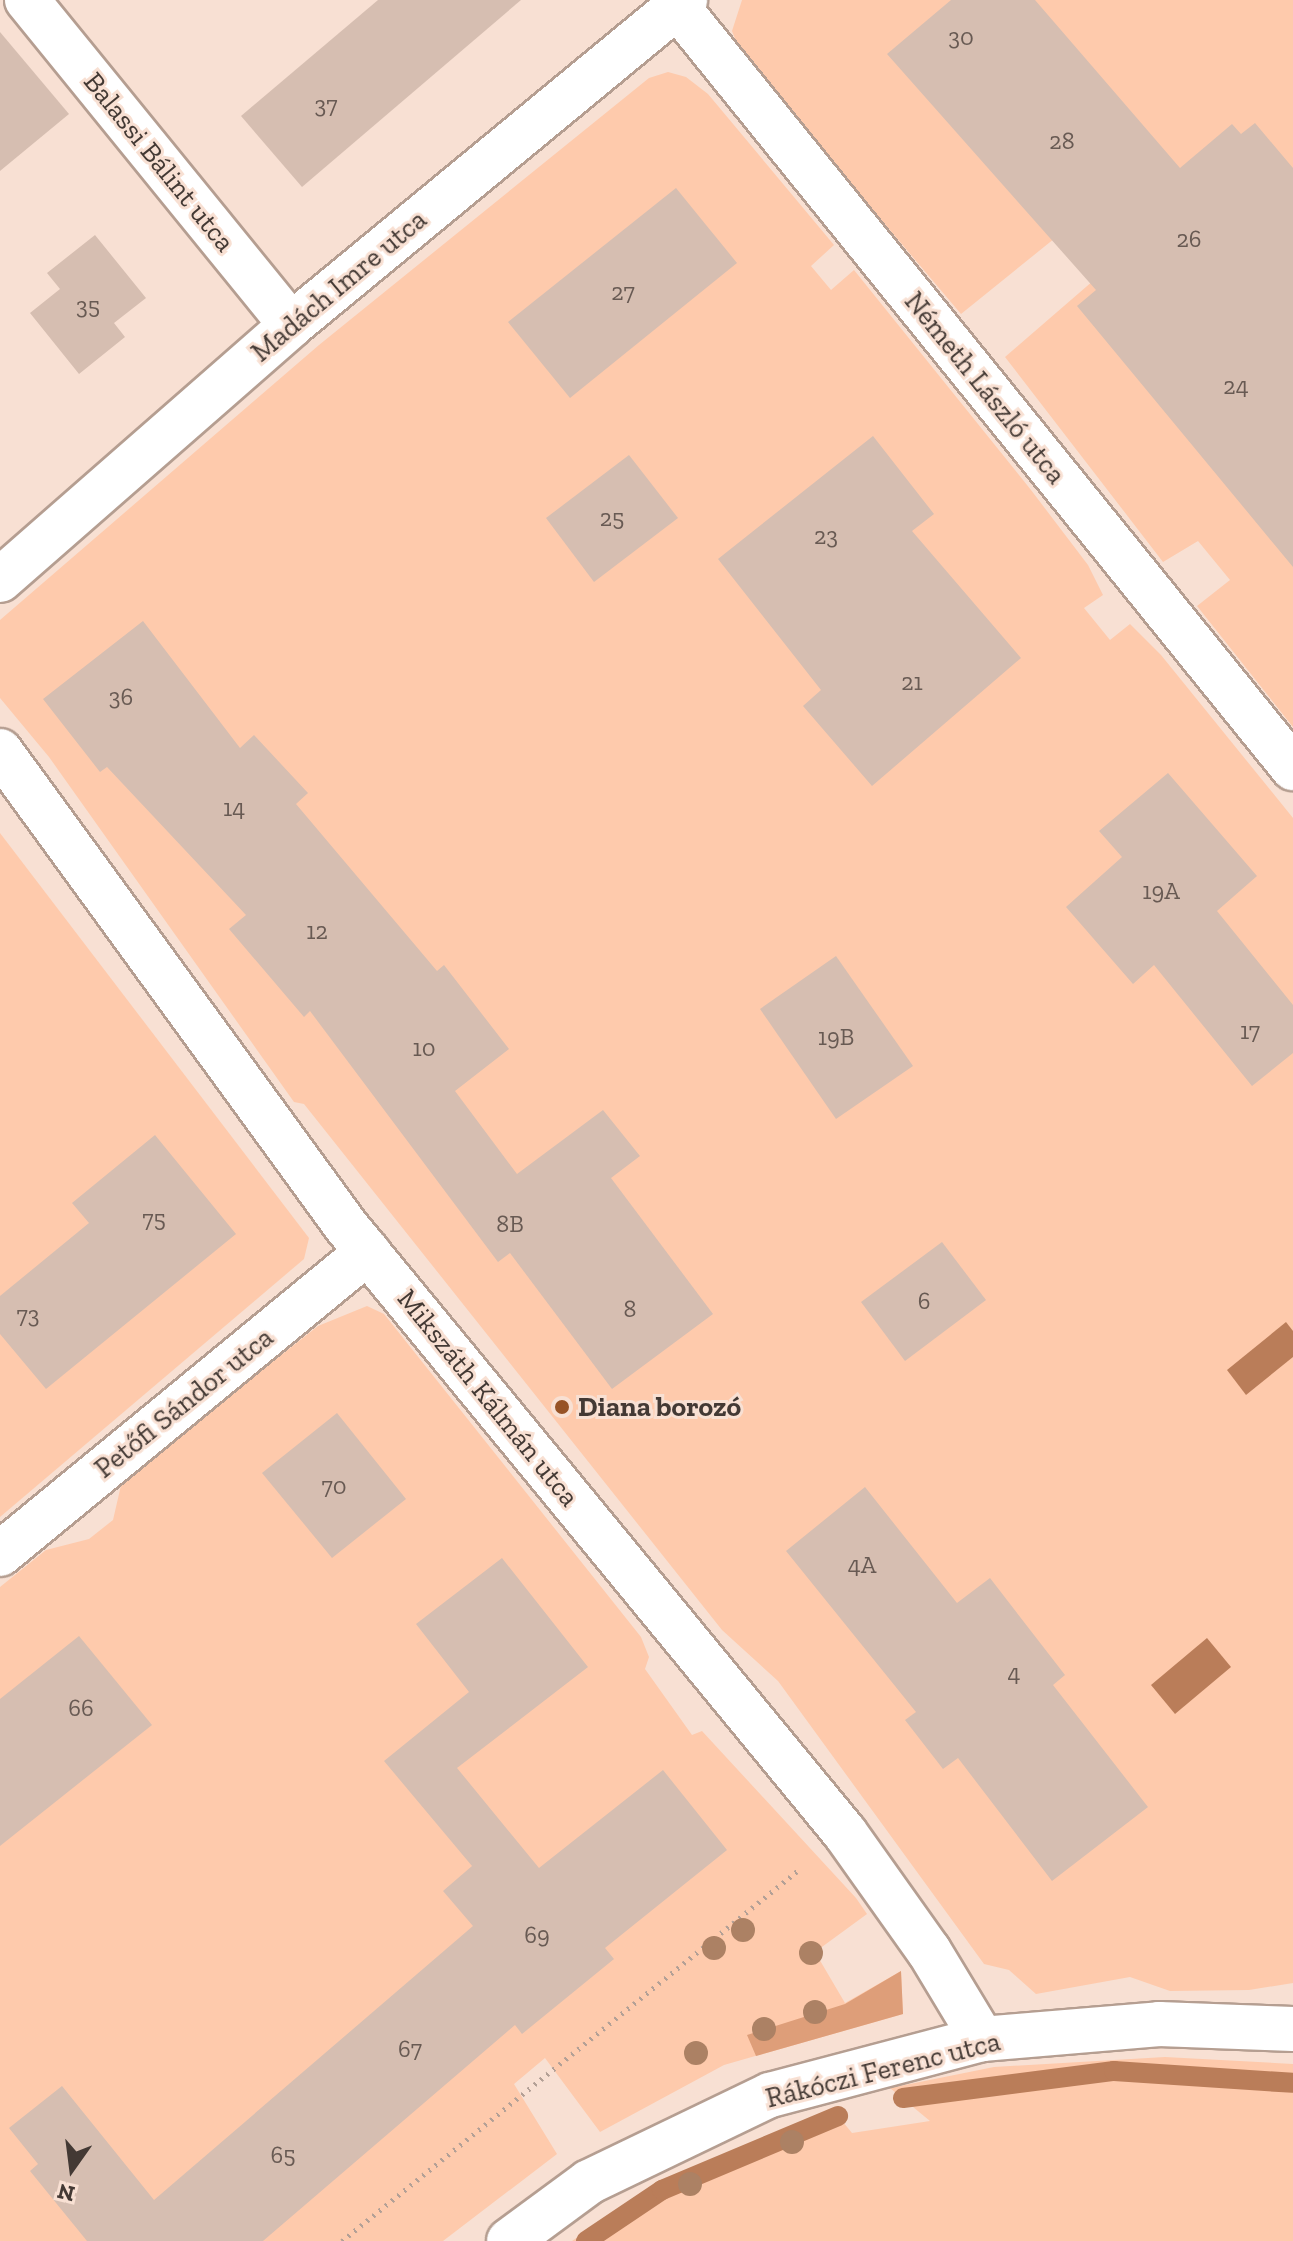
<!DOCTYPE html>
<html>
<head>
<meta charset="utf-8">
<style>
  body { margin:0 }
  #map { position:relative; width:1293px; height:2241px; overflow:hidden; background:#f8e0d3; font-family:"Zilla Slab",serif }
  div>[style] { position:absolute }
  .green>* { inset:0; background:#fecaac }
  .forest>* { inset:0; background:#de9e79 }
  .water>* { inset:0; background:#ba7d59 }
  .stream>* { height:20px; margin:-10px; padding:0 10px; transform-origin:10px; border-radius:10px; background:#ba7d59 }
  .building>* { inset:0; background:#d6beb1 }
  .path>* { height:5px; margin-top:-2.5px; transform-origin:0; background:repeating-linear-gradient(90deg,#b3a096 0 2px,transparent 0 8px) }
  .roads { filter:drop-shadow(2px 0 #b59e91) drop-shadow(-2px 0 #b59e91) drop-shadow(0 2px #b59e91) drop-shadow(0 -2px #b59e91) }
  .minor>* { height:44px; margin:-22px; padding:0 22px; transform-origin:22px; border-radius:22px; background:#fff }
  .tertiary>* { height:44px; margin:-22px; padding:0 22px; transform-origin:22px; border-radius:22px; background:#fff }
  .trees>* { width:24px; height:24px; margin:-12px; border-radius:50%; background:#ac8164 }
  .dots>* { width:22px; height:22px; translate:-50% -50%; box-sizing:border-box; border:4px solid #f8e0d3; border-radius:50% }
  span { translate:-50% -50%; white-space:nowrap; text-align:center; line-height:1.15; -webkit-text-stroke:6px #f8e0d3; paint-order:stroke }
  .number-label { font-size:24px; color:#685a53 }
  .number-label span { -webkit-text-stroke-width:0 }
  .street-label { font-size:28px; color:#433934 }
  .poi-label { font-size:28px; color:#433934; font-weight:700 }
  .left { translate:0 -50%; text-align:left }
  .north { position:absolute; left:32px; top:2129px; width:80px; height:80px; -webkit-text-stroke:6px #f8e0d3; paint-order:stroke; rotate:194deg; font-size:22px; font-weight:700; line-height:32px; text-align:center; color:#433934 }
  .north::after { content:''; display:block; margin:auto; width:28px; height:36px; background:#433934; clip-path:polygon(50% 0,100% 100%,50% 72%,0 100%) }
</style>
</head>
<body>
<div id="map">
  <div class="green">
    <div style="clip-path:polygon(742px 0,1293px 0,1293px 727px,1197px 606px,1230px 580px,1198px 541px,1163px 562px,1005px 357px,1101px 274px,1065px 230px,961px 314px,741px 54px,732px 31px)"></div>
    <div style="clip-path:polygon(668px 72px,686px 77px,708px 94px,834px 245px,811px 266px,831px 290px,854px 270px,1031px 490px,1088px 565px,1103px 595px,1084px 608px,1110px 640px,1130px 624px,1161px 655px,1293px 818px,1293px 1983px,1249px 1990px,1170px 1991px,1130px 1977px,1036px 1994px,1009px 1970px,984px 1964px,778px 1681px,722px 1630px,304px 1104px,294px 1102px,49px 757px,0 698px,0 620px,319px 345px,649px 78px)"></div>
    <div style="clip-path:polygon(0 833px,309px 1238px,304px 1259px,0 1517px)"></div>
    <div style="clip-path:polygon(367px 1306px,384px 1314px,641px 1637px,649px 1657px,645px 1669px,692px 1735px,702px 1731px,856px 1898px,867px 1914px,815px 1952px,845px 2003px,901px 1971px,903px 2014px,724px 2065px,600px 2132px,545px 2058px,514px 2084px,557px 2154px,443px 2241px,0 2241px,0 1587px,46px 1550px,89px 1539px,113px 1520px,122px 1481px,318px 1326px)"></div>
    <div style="clip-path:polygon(1165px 2057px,1293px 2064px,1293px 2241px,572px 2241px,644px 2191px,805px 2121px,838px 2116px,852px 2133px,930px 2121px,890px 2088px,994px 2067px)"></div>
  </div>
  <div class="forest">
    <div style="clip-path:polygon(901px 1971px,903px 2014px,756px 2056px,747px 2035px,845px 2004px)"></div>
  </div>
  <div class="water">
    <div style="clip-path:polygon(1286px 1322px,1293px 1331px,1293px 1357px,1246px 1395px,1227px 1370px)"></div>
    <div style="clip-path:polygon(1207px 1638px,1231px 1667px,1175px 1714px,1151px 1685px)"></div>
  </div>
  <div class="stream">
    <div style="left:903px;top:2098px;width:213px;rotate:-7.3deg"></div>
    <div style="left:1114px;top:2071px;width:179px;rotate:3.8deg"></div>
    <div style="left:586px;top:2241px;width:92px;rotate:-33.9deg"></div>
    <div style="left:662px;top:2190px;width:191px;rotate:-22.8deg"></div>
  </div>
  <div class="building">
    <div style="clip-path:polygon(378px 0,521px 0,302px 187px,241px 116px)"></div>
    <div style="clip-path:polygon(951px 0,1035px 0,1180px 168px,1232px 124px,1241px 134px,1255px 123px,1293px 168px,1293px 567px,1077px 306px,1096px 290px,887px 54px)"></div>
    <div style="clip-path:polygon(0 32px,69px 114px,0 171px)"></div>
    <div style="clip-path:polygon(676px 188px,737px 263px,570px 398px,508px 322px)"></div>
    <div style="clip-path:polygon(95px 235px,146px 298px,114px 323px,125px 337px,79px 374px,30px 313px,60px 289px,47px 273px)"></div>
    <div style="clip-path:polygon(873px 436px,934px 514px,912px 531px,1021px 658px,872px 786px,803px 706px,821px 690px,718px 559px)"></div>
    <div style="clip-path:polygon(629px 455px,678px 518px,594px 582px,546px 518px)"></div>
    <div style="clip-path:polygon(143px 621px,240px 748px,254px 735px,308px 793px,296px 804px,437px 971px,444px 965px,509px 1049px,455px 1091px,517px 1174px,603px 1110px,640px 1156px,611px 1178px,713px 1314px,612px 1389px,510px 1253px,498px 1262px,310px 1011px,304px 1017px,229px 929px,246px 915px,107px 767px,100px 772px,43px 699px)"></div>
    <div style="clip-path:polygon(1168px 773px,1257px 876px,1217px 911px,1293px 1005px,1293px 1053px,1252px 1086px,1154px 965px,1133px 984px,1066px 907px,1122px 857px,1099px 831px)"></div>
    <div style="clip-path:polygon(836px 956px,913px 1066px,836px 1119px,760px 1009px)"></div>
    <div style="clip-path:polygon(155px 1135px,236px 1234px,46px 1389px,0 1334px,0 1296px,89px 1223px,72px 1203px)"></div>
    <div style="clip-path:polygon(942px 1242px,986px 1300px,905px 1361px,861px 1302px)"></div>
    <div style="clip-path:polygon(337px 1413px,406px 1499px,332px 1558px,262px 1473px)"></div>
    <div style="clip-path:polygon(865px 1487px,957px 1603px,990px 1578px,1065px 1675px,1053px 1685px,1148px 1807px,1052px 1881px,958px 1758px,943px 1769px,905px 1720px,916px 1712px,786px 1551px)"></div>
    <div style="clip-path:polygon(502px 1558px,588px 1667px,457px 1768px,539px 1868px,663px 1770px,727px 1850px,605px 1948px,614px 1959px,522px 2034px,515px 2025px,263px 2241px,87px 2241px,30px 2171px,38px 2164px,9px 2128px,62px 2086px,154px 2200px,473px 1926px,443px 1891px,472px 1866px,384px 1761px,469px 1692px,416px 1624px)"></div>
    <div style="clip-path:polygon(79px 1636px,152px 1725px,0 1846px,0 1699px)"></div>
  </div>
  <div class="path">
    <div style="left:342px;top:2241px;width:591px;rotate:-39.1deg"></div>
  </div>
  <div class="roads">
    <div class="minor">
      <div style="left:27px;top:0;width:419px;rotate:50.9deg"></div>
      <div style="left:672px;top:0;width:988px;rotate:51.04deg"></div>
      <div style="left:0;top:580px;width:387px;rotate:-41.2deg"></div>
      <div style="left:291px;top:325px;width:511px;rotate:-39.52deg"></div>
      <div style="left:0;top:751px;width:588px;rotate:53.93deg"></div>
      <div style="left:346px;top:1226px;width:786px;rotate:50.58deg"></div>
      <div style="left:845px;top:1833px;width:145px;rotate:54.6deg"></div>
      <div style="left:929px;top:1951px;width:103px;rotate:58.9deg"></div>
      <div style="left:0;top:1554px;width:476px;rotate:-39.4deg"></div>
    </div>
    <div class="tertiary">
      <div style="left:509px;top:2241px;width:99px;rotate:-36.4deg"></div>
      <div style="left:589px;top:2182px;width:201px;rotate:-25.7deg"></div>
      <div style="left:770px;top:2095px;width:219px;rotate:-14.8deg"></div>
      <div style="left:982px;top:2039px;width:178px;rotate:-4.8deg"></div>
      <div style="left:1159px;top:2024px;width:134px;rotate:2.1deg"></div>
    </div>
  </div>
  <div class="trees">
    <div style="left:743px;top:1930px"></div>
    <div style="left:714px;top:1948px"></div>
    <div style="left:811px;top:1953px"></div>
    <div style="left:815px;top:2012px"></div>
    <div style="left:764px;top:2029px"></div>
    <div style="left:696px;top:2053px"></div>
    <div style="left:792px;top:2142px"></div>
    <div style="left:690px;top:2184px"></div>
  </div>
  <div class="dots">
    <div style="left:562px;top:1407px;background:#975326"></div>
  </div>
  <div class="number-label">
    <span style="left:961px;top:37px">30</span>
    <span style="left:326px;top:105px">37</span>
    <span style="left:1062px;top:141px">28</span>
    <span style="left:1189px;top:239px">26</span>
    <span style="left:623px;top:292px">27</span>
    <span style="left:88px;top:306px">35</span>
    <span style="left:1236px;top:386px">24</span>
    <span style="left:612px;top:518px">25</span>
    <span style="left:826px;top:536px">23</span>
    <span style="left:912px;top:682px">21</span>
    <span style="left:121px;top:697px">36</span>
    <span style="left:234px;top:808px">14</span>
    <span style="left:1161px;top:891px">19A</span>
    <span style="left:317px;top:931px">12</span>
    <span style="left:1250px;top:1031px">17</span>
    <span style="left:836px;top:1037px">19B</span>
    <span style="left:424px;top:1048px">10</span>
    <span style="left:154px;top:1219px">75</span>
    <span style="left:510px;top:1224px">8B</span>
    <span style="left:924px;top:1301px">6</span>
    <span style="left:630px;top:1309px">8</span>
    <span style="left:28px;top:1315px">73</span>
    <span style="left:334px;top:1486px">70</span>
    <span style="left:862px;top:1565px">4A</span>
    <span style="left:1014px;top:1673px">4</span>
    <span style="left:81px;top:1708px">66</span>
    <span style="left:537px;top:1935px">69</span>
    <span style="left:410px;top:2049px">67</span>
    <span style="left:283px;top:2155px">65</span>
  </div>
  <div class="street-label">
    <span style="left:159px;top:162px;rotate:51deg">Balassi Bálint utca</span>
    <span style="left:339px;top:286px;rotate:-40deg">Madách Imre utca</span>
    <span style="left:985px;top:388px;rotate:51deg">Németh László utca</span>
    <span style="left:488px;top:1398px;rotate:51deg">Mikszáth Kálmán utca</span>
    <span style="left:184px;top:1403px;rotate:-39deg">Petőfi Sándor utca</span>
    <span style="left:883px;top:2070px;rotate:-14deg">Rákóczi Ferenc utca</span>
  </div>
  <div class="poi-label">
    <span class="left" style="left:578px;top:1407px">Diana borozó</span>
  </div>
  <div class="north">N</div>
</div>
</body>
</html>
